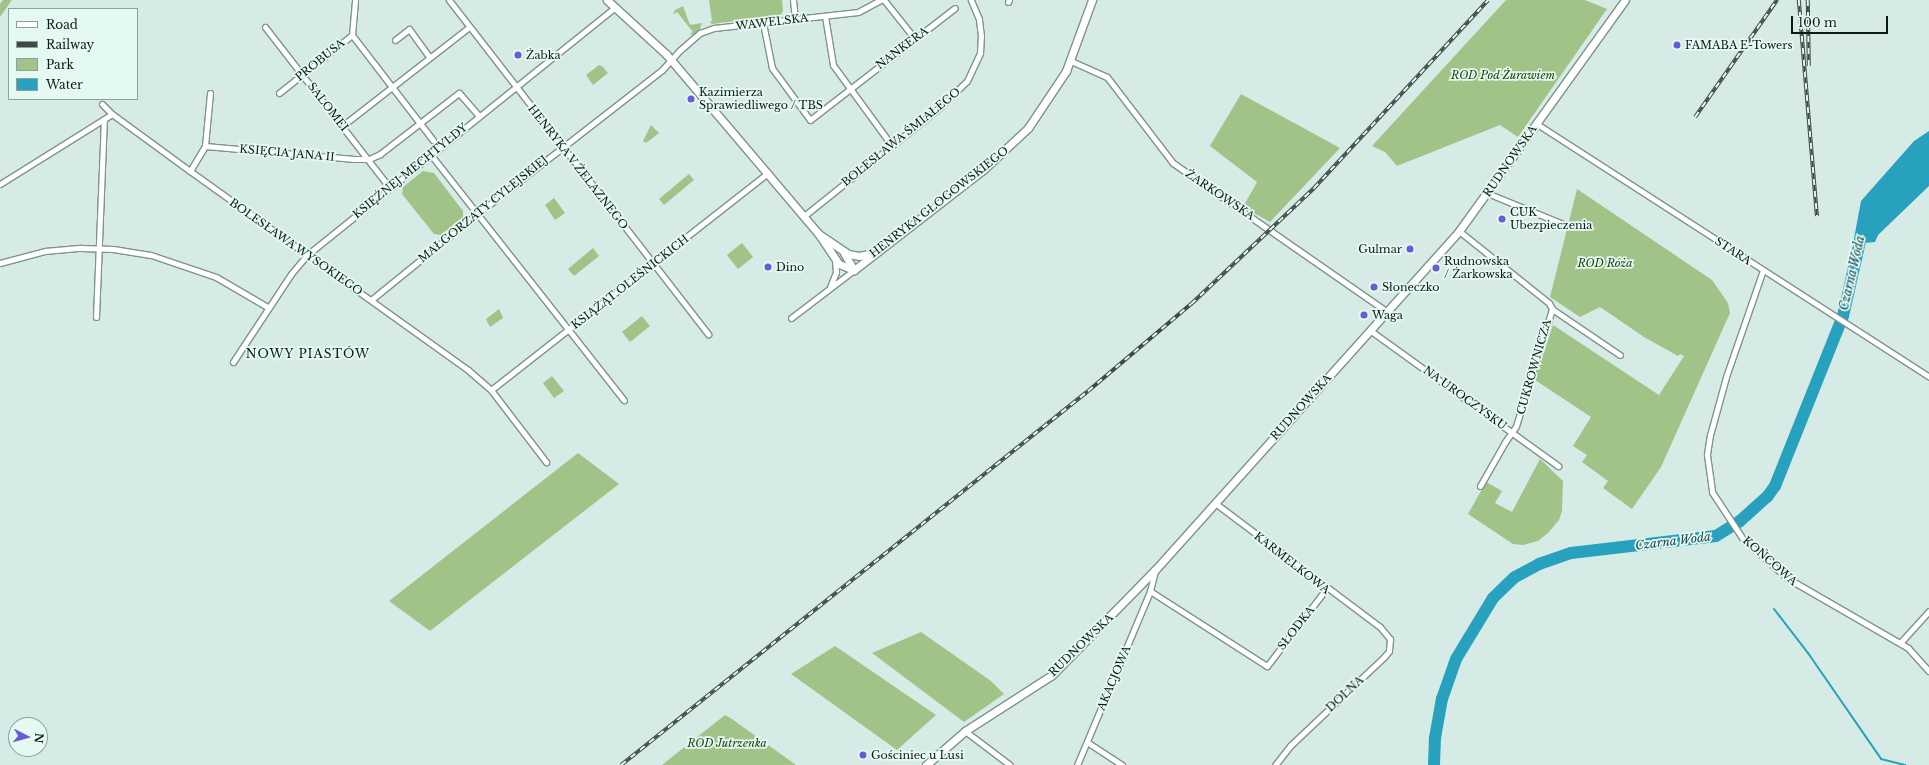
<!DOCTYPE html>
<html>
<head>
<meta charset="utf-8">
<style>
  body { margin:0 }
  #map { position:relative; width:1929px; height:765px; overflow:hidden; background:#d6ebe5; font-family:"Libre Baskerville",serif }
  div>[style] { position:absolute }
  .green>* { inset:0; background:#a1c388 }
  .water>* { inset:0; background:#27a1be }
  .stream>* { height:2px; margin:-1px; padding:0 1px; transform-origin:1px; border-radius:1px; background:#27a1be }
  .river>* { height:12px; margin:-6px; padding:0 6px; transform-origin:6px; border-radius:6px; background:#27a1be }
  .roads { filter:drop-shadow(1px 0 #7f938d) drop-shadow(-1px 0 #7f938d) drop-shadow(0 1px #7f938d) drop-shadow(0 -1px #7f938d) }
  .street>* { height:5px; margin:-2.5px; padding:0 2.5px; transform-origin:2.5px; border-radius:2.5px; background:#fff }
  .secondary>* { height:7px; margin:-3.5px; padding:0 3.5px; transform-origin:3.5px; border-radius:3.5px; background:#fff }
  .rail>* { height:3.5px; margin-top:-1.75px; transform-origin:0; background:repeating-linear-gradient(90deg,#e3f9f2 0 6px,#3f4a47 0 12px); box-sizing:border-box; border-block:1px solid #3f4a47 }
  .dots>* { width:11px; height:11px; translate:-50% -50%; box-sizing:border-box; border:2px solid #e3f9f2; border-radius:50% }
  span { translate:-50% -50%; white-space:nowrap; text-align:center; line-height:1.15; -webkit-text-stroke:3.5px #e3f9f2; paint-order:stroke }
  .street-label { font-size:11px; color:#121a18 }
  .poi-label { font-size:11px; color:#121a18 }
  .left { translate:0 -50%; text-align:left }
  .right { translate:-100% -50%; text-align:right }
  .park-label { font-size:11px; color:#243e09; font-style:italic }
  .water-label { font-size:12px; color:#144552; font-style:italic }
  .neighbourhood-label { font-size:12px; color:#121a18; letter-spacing:1px }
  .legend { position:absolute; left:8px; top:8px; width:130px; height:92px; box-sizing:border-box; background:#e3f9f2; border:1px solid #8fa09b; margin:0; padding:5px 7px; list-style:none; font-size:12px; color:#121a18 }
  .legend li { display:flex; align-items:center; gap:8px; height:20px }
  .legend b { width:20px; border:1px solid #8fa09b }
  .north { position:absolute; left:8px; top:717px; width:40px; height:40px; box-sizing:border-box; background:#e3f9f2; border:1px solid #8fa09b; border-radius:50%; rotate:96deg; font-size:11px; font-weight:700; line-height:16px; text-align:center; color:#121a18 }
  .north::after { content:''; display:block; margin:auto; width:14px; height:18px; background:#675cd6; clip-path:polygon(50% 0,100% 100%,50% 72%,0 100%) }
  .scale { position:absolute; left:1791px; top:16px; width:97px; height:18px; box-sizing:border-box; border:2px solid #121a18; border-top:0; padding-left:5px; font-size:12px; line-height:14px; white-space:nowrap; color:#121a18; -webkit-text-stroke:3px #e3f9f2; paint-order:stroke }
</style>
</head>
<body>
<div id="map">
  <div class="green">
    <div style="clip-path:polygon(3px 0,12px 0,0 17px,0 4px)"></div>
    <div style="clip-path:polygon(709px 0,782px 0,783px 10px,781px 15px,712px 24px,710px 22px,712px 21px)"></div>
    <div style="clip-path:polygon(1506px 0,1585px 0,1607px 9px,1518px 137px,1500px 125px,1397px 166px,1385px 152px,1372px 146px)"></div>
    <div style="clip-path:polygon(683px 6px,690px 25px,702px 23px,700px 29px,694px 35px,690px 34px,693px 32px,677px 12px,673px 15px,675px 10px)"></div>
    <div style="clip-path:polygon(599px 65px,602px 66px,608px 73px,593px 85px,586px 75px)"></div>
    <div style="clip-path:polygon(1241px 94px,1340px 148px,1270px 222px,1243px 207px,1257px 182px,1210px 146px)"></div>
    <div style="clip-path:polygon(651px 125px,659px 133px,646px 143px,643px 141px)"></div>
    <div style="clip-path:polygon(423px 171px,434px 173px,463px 211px,463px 217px,441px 235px,434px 234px,402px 194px,403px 187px)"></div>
    <div style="clip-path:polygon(689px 174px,694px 180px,664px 205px,659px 199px)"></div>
    <div style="clip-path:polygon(1577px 189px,1712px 280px,1728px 303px,1730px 313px,1661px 467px,1632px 509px,1603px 488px,1608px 481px,1582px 462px,1587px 455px,1573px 446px,1591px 417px,1535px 380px,1553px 325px,1659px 395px,1684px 356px,1680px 354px,1678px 356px,1644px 337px,1600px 307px,1580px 317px,1550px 297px)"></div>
    <div style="clip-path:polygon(554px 198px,565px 213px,555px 220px,545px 205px)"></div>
    <div style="clip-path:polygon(742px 243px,753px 257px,738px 269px,727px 255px)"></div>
    <div style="clip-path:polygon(593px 248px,599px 256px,574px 276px,568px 269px)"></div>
    <div style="clip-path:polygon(499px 309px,503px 318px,490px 327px,486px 319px)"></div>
    <div style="clip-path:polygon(642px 316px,650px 326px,630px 342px,622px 332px)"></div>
    <div style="clip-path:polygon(552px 376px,564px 391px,554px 398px,543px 383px)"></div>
    <div style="clip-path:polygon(578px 453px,619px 484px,430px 631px,389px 601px)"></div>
    <div style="clip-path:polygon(1540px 459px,1563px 481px,1562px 511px,1559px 520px,1548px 533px,1538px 541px,1523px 545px,1513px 544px,1468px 514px,1486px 482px,1502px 491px,1495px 503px,1512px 512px)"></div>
    <div style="clip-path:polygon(921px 632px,991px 681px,1004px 694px,964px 722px,872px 653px)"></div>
    <div style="clip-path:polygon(835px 646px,936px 715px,897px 750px,791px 674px)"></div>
    <div style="clip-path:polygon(725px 715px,732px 719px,796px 765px,662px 765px)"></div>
  </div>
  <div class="water">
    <div style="clip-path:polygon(1929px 131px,1929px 186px,1878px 235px,1875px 242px,1853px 244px,1861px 201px,1914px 141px)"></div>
  </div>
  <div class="stream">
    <div style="left:1774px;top:609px;width:56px;rotate:52.3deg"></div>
    <div style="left:1808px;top:653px;width:129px;rotate:55.4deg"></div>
    <div style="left:1881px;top:759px;width:25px;rotate:14deg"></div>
  </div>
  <div class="river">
    <div style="left:1434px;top:765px;width:27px;rotate:-88deg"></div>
    <div style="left:1435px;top:738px;width:40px;rotate:-80deg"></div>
    <div style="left:1442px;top:699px;width:42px;rotate:-70.7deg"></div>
    <div style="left:1456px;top:659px;width:71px;rotate:-58.8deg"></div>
    <div style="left:1493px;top:598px;width:30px;rotate:-44deg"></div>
    <div style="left:1515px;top:577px;width:27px;rotate:-28deg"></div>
    <div style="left:1539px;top:564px;width:34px;rotate:-19deg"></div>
    <div style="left:1571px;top:553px;width:146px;rotate:-6.7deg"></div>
    <div style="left:1716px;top:536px;width:28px;rotate:-32deg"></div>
    <div style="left:1740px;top:521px;width:36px;rotate:-42deg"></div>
    <div style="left:1767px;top:497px;width:14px;rotate:-54deg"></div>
    <div style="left:1775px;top:486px;width:183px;rotate:-68.2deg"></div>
    <div style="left:1843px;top:316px;width:90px;rotate:-77.2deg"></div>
  </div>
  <div class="roads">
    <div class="street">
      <div style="left:449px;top:0;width:423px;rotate:52.2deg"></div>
      <div style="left:793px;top:0;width:19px;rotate:84deg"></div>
      <div style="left:884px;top:0;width:50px;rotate:51.5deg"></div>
      <div style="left:1008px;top:2px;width:2px;rotate:-63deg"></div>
      <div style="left:825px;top:16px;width:50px;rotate:80.7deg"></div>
      <div style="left:833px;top:65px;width:100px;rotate:53.9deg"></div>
      <div style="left:763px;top:23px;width:46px;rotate:78.7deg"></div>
      <div style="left:772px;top:68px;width:64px;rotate:53.8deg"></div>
      <div style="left:810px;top:120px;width:183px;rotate:-37.7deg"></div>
      <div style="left:265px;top:27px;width:204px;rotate:52.2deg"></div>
      <div style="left:352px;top:35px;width:133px;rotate:52.4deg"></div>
      <div style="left:395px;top:40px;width:18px;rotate:-38deg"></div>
      <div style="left:409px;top:29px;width:34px;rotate:54deg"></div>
      <div style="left:1071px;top:61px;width:39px;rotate:24deg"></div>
      <div style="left:1107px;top:77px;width:108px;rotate:52.5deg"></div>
      <div style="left:1173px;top:163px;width:261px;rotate:34.8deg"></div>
      <div style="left:210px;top:93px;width:53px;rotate:95.4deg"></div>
      <div style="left:205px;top:146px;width:150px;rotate:5deg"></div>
      <div style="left:354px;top:159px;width:15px"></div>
      <div style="left:369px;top:159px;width:12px;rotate:-24deg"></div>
      <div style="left:380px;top:154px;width:100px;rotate:-37.7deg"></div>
      <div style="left:459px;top:93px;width:30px;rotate:49deg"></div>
      <div style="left:279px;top:93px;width:93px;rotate:-38.5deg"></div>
      <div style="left:352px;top:35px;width:35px;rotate:-85deg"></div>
      <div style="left:102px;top:104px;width:14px;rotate:45deg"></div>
      <div style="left:112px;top:114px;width:97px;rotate:36.2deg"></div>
      <div style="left:190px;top:171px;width:342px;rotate:35.6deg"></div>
      <div style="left:468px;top:370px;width:30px;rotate:41deg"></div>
      <div style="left:491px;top:390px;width:91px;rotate:52.6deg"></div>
      <div style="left:1537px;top:124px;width:467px;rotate:32.8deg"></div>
      <div style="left:342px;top:126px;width:161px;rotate:-37.9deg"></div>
      <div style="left:431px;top:155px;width:312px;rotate:51.8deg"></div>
      <div style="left:190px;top:171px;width:29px;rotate:-59deg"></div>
      <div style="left:0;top:184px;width:132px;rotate:-32deg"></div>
      <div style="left:1487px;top:193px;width:87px;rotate:22.2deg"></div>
      <div style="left:804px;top:216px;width:174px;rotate:-38.7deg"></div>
      <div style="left:940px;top:107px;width:37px;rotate:-44deg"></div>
      <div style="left:967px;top:81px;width:31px;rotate:-65deg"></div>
      <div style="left:980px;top:53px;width:17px;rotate:-87deg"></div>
      <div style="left:981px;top:36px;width:17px;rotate:-97deg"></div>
      <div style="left:979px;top:19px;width:21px;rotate:-113deg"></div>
      <div style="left:1459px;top:231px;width:115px;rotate:38.7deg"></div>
      <div style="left:1549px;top:303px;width:7px;rotate:63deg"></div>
      <div style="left:1552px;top:309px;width:82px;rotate:34.1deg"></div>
      <div style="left:0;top:263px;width:47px;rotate:-14.9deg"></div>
      <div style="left:45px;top:251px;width:36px;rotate:-5deg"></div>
      <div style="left:81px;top:248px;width:32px;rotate:2deg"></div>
      <div style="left:113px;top:249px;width:38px;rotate:9deg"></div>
      <div style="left:151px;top:255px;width:69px;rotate:18.7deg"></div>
      <div style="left:216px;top:277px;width:61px;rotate:30.3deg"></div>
      <div style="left:1763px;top:270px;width:113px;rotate:109.1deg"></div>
      <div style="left:1726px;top:377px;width:60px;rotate:105.4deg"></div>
      <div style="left:1710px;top:435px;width:20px;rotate:99deg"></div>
      <div style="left:1707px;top:455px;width:37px;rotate:82deg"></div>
      <div style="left:1712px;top:492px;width:56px;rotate:56.6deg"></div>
      <div style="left:1743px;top:539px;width:59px;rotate:41.6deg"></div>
      <div style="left:1787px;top:578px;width:140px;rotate:30deg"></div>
      <div style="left:1908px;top:648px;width:31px;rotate:48deg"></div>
      <div style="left:830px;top:287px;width:16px;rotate:-68deg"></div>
      <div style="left:836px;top:272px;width:12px;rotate:-95deg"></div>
      <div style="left:371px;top:300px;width:136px;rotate:-39.1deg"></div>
      <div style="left:477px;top:214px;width:234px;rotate:-37.9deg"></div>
      <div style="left:662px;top:70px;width:25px;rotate:-48deg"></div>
      <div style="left:679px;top:51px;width:28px;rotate:-41deg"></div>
      <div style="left:700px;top:33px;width:15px;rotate:-20deg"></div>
      <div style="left:714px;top:28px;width:145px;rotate:-6.3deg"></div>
      <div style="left:858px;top:12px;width:26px;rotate:-28deg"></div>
      <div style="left:96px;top:317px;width:198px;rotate:-87.7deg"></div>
      <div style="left:791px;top:318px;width:79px;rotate:-37.3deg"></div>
      <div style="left:1371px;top:331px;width:231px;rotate:35.8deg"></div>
      <div style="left:233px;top:362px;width:105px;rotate:-56.6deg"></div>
      <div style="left:291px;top:274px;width:25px;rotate:-50deg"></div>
      <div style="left:307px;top:255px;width:395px;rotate:-38.8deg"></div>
      <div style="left:491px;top:390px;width:352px;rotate:-38.1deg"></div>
      <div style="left:1480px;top:486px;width:51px;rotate:-60.4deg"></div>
      <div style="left:1505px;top:442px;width:19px;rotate:-55deg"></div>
      <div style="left:1516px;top:426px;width:122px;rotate:-72.9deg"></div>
      <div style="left:1215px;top:503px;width:206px;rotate:36.9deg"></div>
      <div style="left:1380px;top:627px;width:16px;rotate:50deg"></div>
      <div style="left:1390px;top:639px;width:12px;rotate:95deg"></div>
      <div style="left:1389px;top:651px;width:8px;rotate:130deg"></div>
      <div style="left:1384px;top:657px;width:129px;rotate:136.6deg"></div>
      <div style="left:1290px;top:746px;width:24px;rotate:128deg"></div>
      <div style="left:1150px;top:591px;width:139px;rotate:32.7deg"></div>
      <div style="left:1267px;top:666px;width:97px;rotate:-52.5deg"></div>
      <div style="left:1900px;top:643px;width:43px;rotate:-47.8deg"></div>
      <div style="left:965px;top:731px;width:56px;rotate:37.1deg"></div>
      <div style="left:1087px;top:742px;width:42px;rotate:33.3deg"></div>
      <div style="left:1077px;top:765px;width:189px;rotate:-67.2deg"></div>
      <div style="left:1150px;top:591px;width:21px;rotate:-76deg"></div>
    </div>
    <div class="secondary">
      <div style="left:607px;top:0;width:80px;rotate:42.5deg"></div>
      <div style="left:666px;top:54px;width:235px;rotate:49.7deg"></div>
      <div style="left:818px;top:233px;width:37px;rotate:56deg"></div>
      <div style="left:839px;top:264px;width:16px;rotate:22deg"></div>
      <div style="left:820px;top:235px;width:34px;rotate:34deg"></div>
      <div style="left:848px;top:254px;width:11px;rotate:10deg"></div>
      <div style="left:859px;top:256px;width:14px;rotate:-12deg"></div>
      <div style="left:844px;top:253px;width:20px;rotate:60deg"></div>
      <div style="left:854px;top:270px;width:163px;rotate:-37.8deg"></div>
      <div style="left:983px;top:170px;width:62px;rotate:-43deg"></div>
      <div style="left:1028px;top:128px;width:69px;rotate:-56.3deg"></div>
      <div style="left:1066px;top:71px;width:76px;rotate:-69.9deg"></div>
      <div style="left:926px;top:765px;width:52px;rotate:-41.1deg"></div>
      <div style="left:965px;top:731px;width:103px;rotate:-32.8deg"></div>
      <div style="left:1052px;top:675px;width:147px;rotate:-45.6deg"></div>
      <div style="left:1155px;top:570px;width:455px;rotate:-48.1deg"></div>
      <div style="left:1459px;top:231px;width:284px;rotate:-54.3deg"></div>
    </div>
  </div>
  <div class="rail">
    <div style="left:1799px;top:0;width:217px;rotate:85.2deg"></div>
    <div style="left:1808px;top:0;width:66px;rotate:89.1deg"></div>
    <div style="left:1695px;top:117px;width:143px;rotate:-55deg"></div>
    <div style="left:621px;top:765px;width:598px;rotate:-38.69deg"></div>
    <div style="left:1088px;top:391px;width:135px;rotate:-40.2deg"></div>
    <div style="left:1191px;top:304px;width:169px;rotate:-43.3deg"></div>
    <div style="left:1314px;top:188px;width:256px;rotate:-47.2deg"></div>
  </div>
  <div class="dots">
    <div style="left:1677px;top:45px;background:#675cd6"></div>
    <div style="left:518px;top:55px;background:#675cd6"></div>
    <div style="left:691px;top:99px;background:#675cd6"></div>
    <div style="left:1502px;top:219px;background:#675cd6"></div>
    <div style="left:1410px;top:249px;background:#675cd6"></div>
    <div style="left:768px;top:267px;background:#675cd6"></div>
    <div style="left:1436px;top:268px;background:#675cd6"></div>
    <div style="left:1374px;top:287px;background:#675cd6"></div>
    <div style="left:1364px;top:315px;background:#675cd6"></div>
    <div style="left:863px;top:755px;background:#675cd6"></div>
  </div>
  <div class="street-label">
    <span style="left:772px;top:22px;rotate:-7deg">WAWELSKA</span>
    <span style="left:902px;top:48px;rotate:-37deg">NANKERA</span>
    <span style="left:320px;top:60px;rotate:-39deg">PROBUSA</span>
    <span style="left:328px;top:107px;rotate:52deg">SALOMEI</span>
    <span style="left:901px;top:137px;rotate:-39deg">BOLESŁAWA ŚMIAŁEGO</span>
    <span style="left:287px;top:153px;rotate:5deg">KSIĘCIA JANA II</span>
    <span style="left:1510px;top:161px;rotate:-55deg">RUDNOWSKA</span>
    <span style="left:578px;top:167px;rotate:52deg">HENRYKA V ŻELAZNEGO</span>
    <span style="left:410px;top:171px;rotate:-39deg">KSIĘŻNEJ MECHTYLDY</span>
    <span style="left:1220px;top:195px;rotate:34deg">ŻARKOWSKA</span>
    <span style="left:939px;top:202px;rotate:-38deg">HENRYKA GŁOGOWSKIEGO</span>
    <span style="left:483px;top:209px;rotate:-39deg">MAŁGORZATY CYLEJSKIEJ</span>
    <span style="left:296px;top:247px;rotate:35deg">BOLESŁAWA WYSOKIEGO</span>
    <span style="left:1733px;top:251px;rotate:33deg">STARA</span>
    <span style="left:630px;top:282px;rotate:-38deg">KSIĄŻĄT OLEŚNICKICH</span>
    <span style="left:1534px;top:367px;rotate:-74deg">CUKROWNICZA</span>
    <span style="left:1465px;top:398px;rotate:36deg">NA UROCZYSKU</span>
    <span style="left:1301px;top:407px;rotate:-48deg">RUDNOWSKA</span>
    <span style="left:1770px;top:561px;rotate:41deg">KOŃCOWA</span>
    <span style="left:1292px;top:563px;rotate:38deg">KARMELKOWA</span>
    <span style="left:1296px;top:628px;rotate:-52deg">SŁODKA</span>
    <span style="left:1081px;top:645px;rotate:-44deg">RUDNOWSKA</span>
    <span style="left:1114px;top:678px;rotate:-67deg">AKACJOWA</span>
    <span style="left:1345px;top:694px;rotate:-43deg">DOLNA</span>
  </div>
  <div class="poi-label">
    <span class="left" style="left:1685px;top:45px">FAMABA E-Towers</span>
    <span class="left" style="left:526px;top:55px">Żabka</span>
    <span class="left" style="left:699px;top:99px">Kazimierza<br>Sprawiedliwego / TBS</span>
    <span class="left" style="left:1510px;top:219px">CUK<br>Ubezpieczenia</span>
    <span class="right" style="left:1402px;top:249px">Gulmar</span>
    <span class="left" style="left:1444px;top:268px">Rudnowska<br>/ Żarkowska</span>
    <span class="left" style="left:776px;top:267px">Dino</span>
    <span class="left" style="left:1382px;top:287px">Słoneczko</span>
    <span class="left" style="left:1372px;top:315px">Waga</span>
    <span class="left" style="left:871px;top:755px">Gościniec u Lusi</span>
  </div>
  <div class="park-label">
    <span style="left:1503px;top:75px">ROD Pod Żurawiem</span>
    <span style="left:1605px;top:263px">ROD Róża</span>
    <span style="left:727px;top:743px">ROD Jutrzenka</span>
  </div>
  <div class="water-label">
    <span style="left:1852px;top:273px;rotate:-77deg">Czarna Woda</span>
    <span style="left:1673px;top:541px;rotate:-7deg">Czarna Woda</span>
  </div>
  <div class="neighbourhood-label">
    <span style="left:308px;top:354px">NOWY PIASTÓW</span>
  </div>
  <ul class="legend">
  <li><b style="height:5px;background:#fff"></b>Road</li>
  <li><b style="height:5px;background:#3f4a47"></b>Railway</li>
  <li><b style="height:11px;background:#a1c388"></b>Park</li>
  <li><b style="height:11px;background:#27a1be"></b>Water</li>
  </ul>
  <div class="north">N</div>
  <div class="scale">100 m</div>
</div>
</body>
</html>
